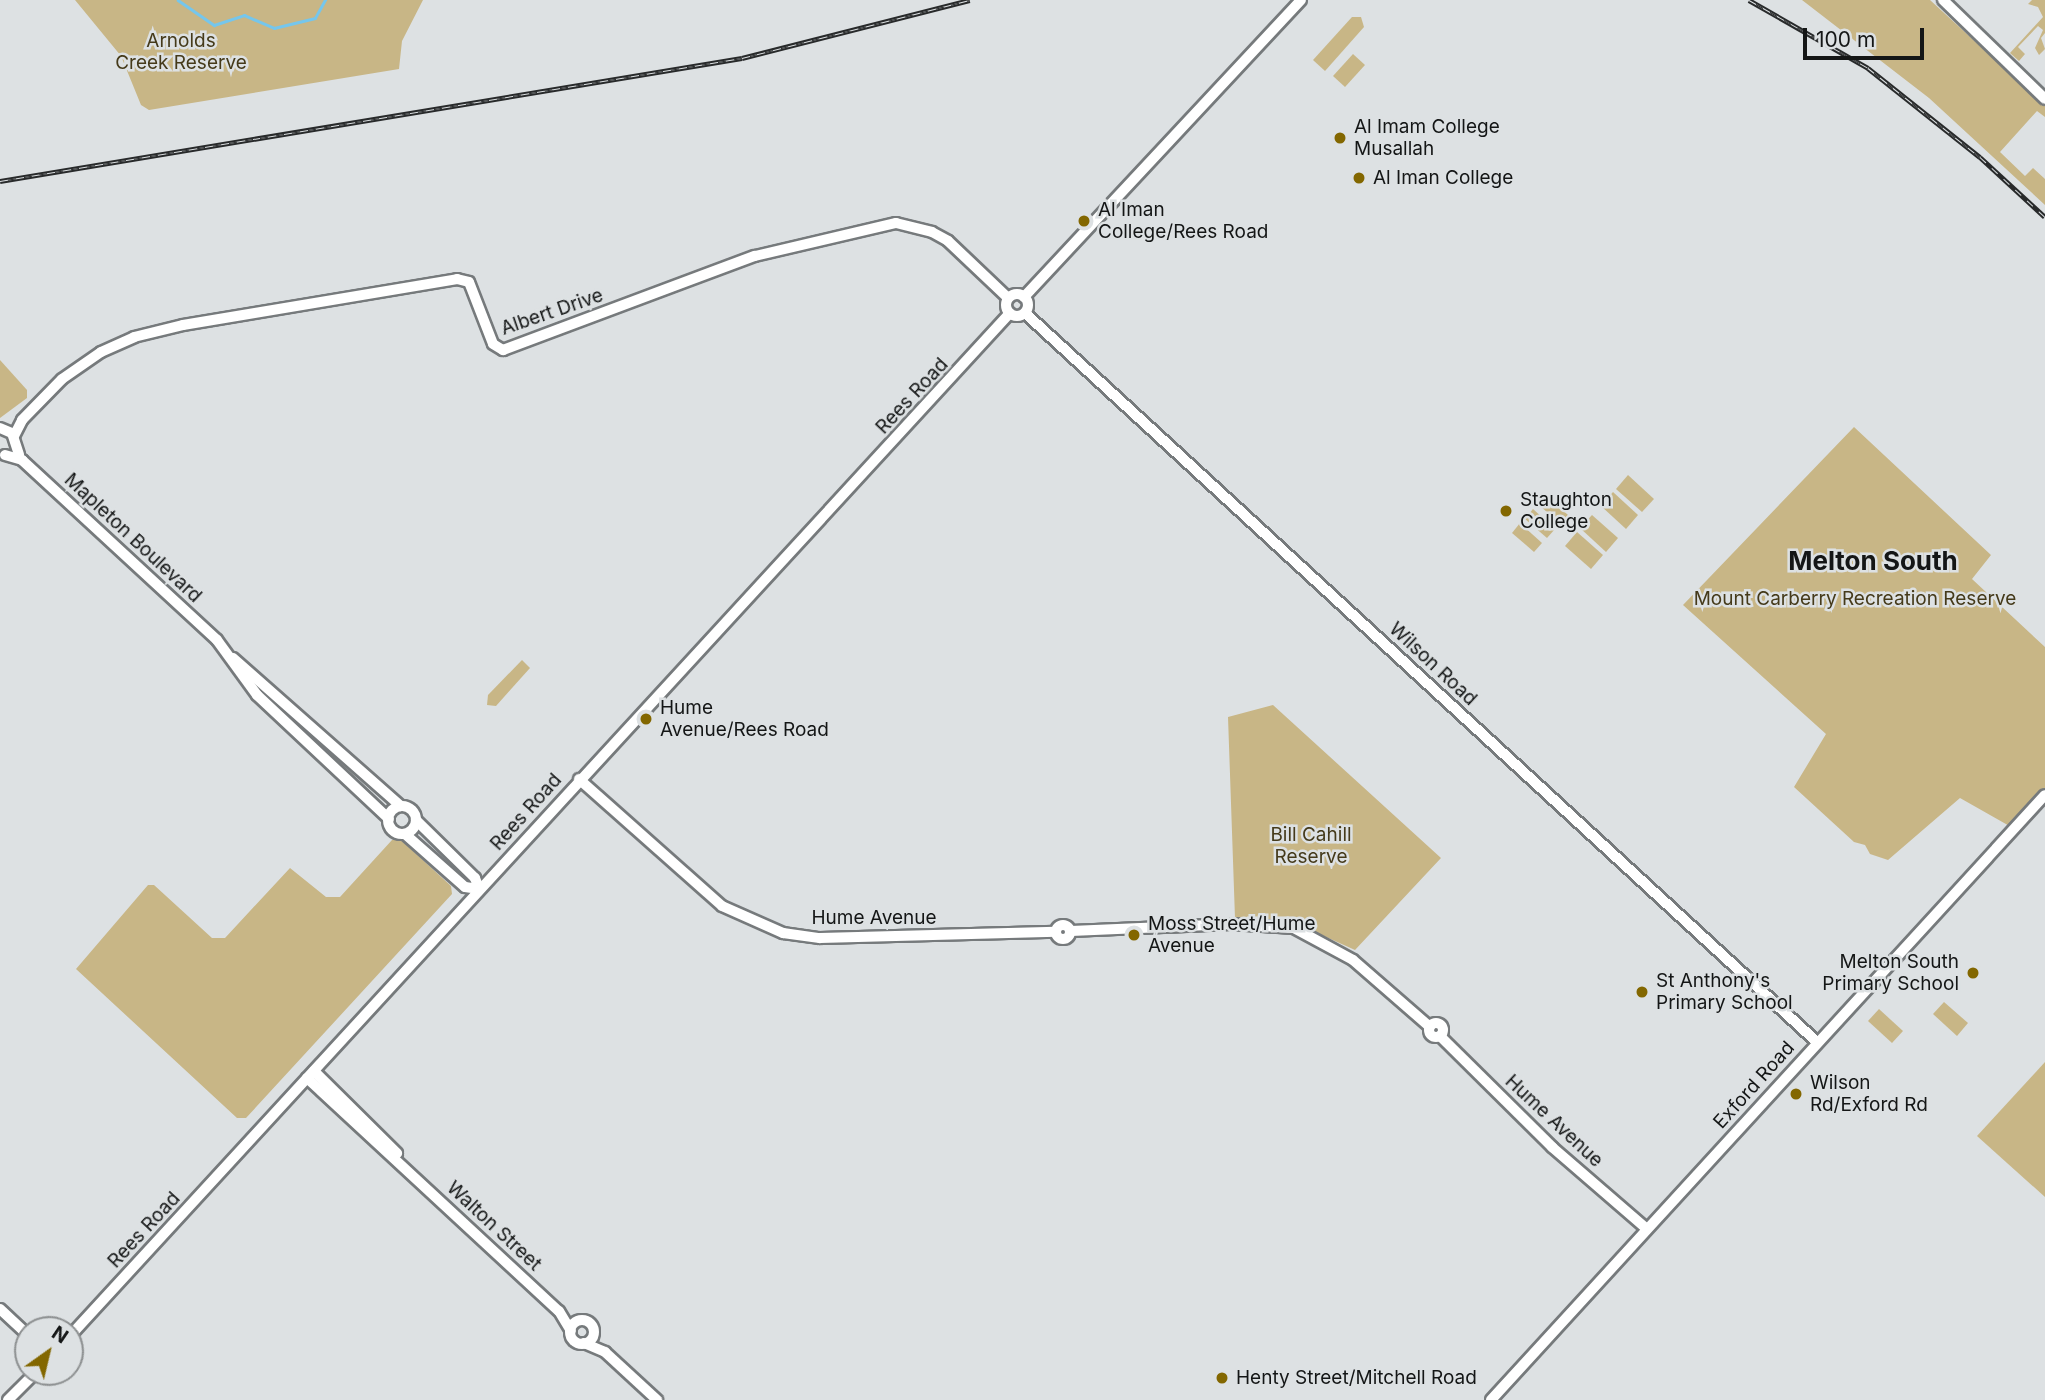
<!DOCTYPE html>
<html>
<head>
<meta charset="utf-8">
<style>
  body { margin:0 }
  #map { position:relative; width:2045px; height:1400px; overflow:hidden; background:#dde1e3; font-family:Inter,sans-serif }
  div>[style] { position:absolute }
  .green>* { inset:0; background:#c8b686 }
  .stream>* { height:2.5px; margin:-1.25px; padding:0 1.25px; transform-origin:1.25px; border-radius:1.25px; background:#75c6ec }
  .roads { filter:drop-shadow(2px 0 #767a7c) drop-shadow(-2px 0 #767a7c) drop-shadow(0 2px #767a7c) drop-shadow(0 -2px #767a7c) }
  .tertiary>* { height:10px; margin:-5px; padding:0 5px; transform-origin:5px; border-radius:5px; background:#fff }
  .tertiary>.ring { margin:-5px; padding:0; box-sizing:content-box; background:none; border:10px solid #fff; border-radius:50% }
  .rail>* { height:5px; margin-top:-2.5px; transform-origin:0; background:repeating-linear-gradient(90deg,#dde1e3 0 8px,#282a2b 0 16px); box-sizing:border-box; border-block:2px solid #282a2b }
  .dots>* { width:19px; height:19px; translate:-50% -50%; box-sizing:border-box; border:4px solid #dde1e3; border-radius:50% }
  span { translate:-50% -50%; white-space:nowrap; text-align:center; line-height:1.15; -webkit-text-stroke:5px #dde1e3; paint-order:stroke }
  .park-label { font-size:19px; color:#453a1a }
  .poi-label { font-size:19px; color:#141616 }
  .left { translate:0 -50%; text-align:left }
  .right { translate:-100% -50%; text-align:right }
  .street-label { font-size:19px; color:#141616 }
  .district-label { font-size:26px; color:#141616; font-weight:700 }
  .north { position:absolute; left:14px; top:1316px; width:70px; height:70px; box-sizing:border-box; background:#dde1e3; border:2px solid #8d9091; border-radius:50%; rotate:34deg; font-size:19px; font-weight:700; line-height:28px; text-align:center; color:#141616 }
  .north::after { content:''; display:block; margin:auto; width:24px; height:32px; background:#836700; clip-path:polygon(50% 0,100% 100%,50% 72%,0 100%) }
  .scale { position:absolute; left:1803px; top:28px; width:121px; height:32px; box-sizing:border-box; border:4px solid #141616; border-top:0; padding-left:9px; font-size:21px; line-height:24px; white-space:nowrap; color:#141616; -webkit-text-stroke:5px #dde1e3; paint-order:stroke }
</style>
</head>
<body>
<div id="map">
  <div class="green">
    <div style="clip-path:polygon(75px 0,423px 0,402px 41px,399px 69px,149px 110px,141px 105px,121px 56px)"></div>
    <div style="clip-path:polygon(1802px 0,1930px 0,2045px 106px,2045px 117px,2037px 111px,2000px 152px,2025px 176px,2033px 168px,2045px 179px,2045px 205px,1929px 98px)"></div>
    <div style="clip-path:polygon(2032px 0,2045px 0,2045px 33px,2041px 38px,2045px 49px,2039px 55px,2035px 48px,2043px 30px,2038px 26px,2018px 47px,2025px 54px,2019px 61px,2010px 53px,2043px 17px,2038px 7px,2028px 4px)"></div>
    <div style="clip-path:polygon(1352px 17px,1361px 17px,1364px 27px,1325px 71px,1313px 60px)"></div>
    <div style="clip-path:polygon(1353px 54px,1365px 65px,1345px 87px,1333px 76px)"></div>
    <div style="clip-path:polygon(0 360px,27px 390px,27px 398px,0 418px)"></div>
    <div style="clip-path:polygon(1854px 427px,1991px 555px,1972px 579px,2045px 647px,2045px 803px,2020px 832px,1960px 798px,1888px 860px,1870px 854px,1865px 845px,1854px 842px,1794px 787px,1826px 734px,1683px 605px)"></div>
    <div style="clip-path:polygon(1628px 475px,1654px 499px,1642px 512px,1616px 489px)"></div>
    <div style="clip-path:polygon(1613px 492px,1638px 515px,1626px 529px,1601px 506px)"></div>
    <div style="clip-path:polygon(1546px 495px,1568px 515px,1560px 524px,1538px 504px)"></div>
    <div style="clip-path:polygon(1533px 509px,1555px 529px,1547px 538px,1525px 519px)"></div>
    <div style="clip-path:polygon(1592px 515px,1618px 538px,1606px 552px,1580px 528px)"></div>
    <div style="clip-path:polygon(1520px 523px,1542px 543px,1534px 552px,1512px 533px)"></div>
    <div style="clip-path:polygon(1577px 532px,1603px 555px,1591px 569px,1565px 546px)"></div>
    <div style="clip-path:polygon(522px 660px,530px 668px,496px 706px,487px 705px,488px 695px)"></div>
    <div style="clip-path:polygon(1273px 705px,1441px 858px,1355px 950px,1295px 923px,1235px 918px,1228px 717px)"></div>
    <div style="clip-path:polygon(392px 840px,401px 840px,451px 886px,452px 894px,246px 1118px,237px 1118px,76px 969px,148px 885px,154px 885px,212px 938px,225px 938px,290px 868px,326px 897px,340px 897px)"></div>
    <div style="clip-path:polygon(1944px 1002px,1968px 1023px,1957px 1036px,1933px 1014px)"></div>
    <div style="clip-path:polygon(1879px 1009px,1903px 1031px,1892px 1043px,1868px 1021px)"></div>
    <div style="clip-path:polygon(2045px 1062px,2045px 1197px,1977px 1136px)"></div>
  </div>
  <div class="stream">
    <div style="left:178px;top:0;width:44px;rotate:34.8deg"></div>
    <div style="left:214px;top:25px;width:32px;rotate:-18deg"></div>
    <div style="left:244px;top:15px;width:33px;rotate:23deg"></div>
    <div style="left:274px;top:28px;width:42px;rotate:-13.7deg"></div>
    <div style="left:315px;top:18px;width:21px;rotate:-61deg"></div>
  </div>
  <div class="roads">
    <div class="tertiary">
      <div style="left:1943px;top:0;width:142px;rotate:44.1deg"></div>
      <div class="ring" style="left:1006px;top:294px;width:12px;height:12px"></div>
      <div style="left:1024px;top:297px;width:406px;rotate:-47deg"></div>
      <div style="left:1025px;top:313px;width:1076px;rotate:42.63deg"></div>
      <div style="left:0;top:428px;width:13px;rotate:23deg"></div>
      <div style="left:12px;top:433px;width:23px;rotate:72deg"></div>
      <div style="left:14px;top:436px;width:18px;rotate:-63deg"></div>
      <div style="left:22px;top:420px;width:57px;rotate:-45.7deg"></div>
      <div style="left:62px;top:379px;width:47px;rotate:-34.7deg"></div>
      <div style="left:101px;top:352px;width:36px;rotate:-24deg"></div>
      <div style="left:134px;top:337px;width:50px;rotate:-13.8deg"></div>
      <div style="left:183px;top:325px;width:278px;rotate:-9.5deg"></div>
      <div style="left:457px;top:279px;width:12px;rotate:14deg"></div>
      <div style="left:469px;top:282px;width:66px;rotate:68.8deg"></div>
      <div style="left:493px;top:344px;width:12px;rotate:31deg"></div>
      <div style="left:503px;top:350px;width:269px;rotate:-20.5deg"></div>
      <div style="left:755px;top:256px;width:145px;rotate:-13.2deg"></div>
      <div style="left:896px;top:223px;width:37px;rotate:14deg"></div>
      <div style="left:932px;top:232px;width:18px;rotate:29deg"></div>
      <div style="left:948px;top:241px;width:83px;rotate:43.5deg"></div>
      <div style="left:5px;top:455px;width:18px;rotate:16deg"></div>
      <div style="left:22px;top:460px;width:265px;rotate:42.7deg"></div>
      <div style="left:217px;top:640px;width:68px;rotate:54deg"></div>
      <div style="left:257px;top:695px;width:181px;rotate:43.2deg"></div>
      <div style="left:233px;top:658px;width:224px;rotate:41.4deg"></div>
      <div style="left:579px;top:779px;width:191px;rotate:41.6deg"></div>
      <div style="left:722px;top:906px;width:67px;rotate:23.9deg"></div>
      <div style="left:783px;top:933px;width:37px;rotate:8deg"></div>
      <div style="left:820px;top:938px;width:236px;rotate:-1.5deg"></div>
      <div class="ring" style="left:388px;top:806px;width:18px;height:18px"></div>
      <div style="left:405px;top:834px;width:80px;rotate:41.5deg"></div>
      <div style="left:465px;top:887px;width:14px;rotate:8deg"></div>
      <div style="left:479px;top:889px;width:12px;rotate:-110deg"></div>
      <div style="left:475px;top:878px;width:83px;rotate:-135.5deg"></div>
      <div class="ring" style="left:1056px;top:925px;width:4px;height:4px"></div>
      <div style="left:1071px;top:931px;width:159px;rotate:-2.5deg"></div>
      <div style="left:1230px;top:924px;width:64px;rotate:3.6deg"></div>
      <div style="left:1294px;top:928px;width:67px;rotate:28.5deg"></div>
      <div style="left:1353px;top:960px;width:102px;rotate:41deg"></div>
      <div class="ring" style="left:1429px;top:1023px;width:4px;height:4px"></div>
      <div style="left:1440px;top:1036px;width:158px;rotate:44.7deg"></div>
      <div style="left:1552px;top:1147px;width:125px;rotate:40.8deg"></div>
      <div style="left:314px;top:1071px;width:117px;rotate:44.7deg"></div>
      <div style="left:307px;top:1078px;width:343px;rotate:42.8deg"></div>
      <div style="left:559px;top:1311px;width:23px;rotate:59deg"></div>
      <div style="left:0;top:1309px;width:38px;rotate:43deg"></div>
      <div class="ring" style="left:570px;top:1320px;width:14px;height:14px"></div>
      <div style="left:70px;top:1336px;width:1389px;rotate:-47.42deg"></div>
      <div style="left:584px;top:1343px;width:23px;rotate:23deg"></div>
      <div style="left:605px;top:1352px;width:71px;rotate:42.7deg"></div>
      <div style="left:8px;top:1400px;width:40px;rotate:-45deg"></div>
      <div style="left:1491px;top:1400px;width:820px;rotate:-47.52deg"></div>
    </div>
  </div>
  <div class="rail">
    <div style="left:1749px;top:0;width:137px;rotate:29.7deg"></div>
    <div style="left:1868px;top:68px;width:143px;rotate:38.5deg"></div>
    <div style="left:1980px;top:157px;width:88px;rotate:42.7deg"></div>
    <div style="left:0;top:181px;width:752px;rotate:-9.41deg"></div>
    <div style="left:742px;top:58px;width:235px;rotate:-14.3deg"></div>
  </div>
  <div class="dots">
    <div style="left:1340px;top:138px;background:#836700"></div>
    <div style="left:1359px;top:178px;background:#836700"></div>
    <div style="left:1084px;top:221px;background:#836700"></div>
    <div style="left:1506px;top:511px;background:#836700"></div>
    <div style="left:646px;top:719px;background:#836700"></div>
    <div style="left:1134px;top:935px;background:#836700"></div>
    <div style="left:1973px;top:973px;background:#836700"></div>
    <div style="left:1642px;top:992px;background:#836700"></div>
    <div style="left:1796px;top:1094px;background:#836700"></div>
    <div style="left:1222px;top:1378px;background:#836700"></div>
  </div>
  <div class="park-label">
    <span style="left:181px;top:52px">Arnolds<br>Creek Reserve</span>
    <span style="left:1855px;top:599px">Mount Carberry Recreation Reserve</span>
    <span style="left:1311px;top:846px">Bill Cahill<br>Reserve</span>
  </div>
  <div class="poi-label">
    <span class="left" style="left:1354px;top:138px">Al Imam College<br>Musallah</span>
    <span class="left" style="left:1373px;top:178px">Al Iman College</span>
    <span class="left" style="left:1098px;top:221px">Al Iman<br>College/Rees Road</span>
    <span class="left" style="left:1520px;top:511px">Staughton<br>College</span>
    <span class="left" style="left:660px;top:719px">Hume<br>Avenue/Rees Road</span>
    <span class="left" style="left:1148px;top:935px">Moss Street/Hume<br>Avenue</span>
    <span class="right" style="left:1959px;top:973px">Melton South<br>Primary School</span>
    <span class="left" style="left:1656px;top:992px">St Anthony's<br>Primary School</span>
    <span class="left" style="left:1810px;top:1094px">Wilson<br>Rd/Exford Rd</span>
    <span class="left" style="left:1236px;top:1378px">Henty Street/Mitchell Road</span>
  </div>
  <div class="street-label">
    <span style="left:552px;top:312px;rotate:-19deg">Albert Drive</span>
    <span style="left:912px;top:396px;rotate:-47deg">Rees Road</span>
    <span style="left:133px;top:538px;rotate:43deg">Mapleton Boulevard</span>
    <span style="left:1433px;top:664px;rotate:43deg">Wilson Road</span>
    <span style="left:526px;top:812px;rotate:-48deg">Rees Road</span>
    <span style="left:874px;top:918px">Hume Avenue</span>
    <span style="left:1754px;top:1085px;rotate:-48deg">Exford Road</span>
    <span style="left:1554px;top:1121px;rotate:43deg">Hume Avenue</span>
    <span style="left:494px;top:1226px;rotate:43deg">Walton Street</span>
    <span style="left:144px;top:1230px;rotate:-47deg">Rees Road</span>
  </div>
  <div class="district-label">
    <span style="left:1873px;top:561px">Melton South</span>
  </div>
  <div class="north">N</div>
  <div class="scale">100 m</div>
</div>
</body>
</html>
